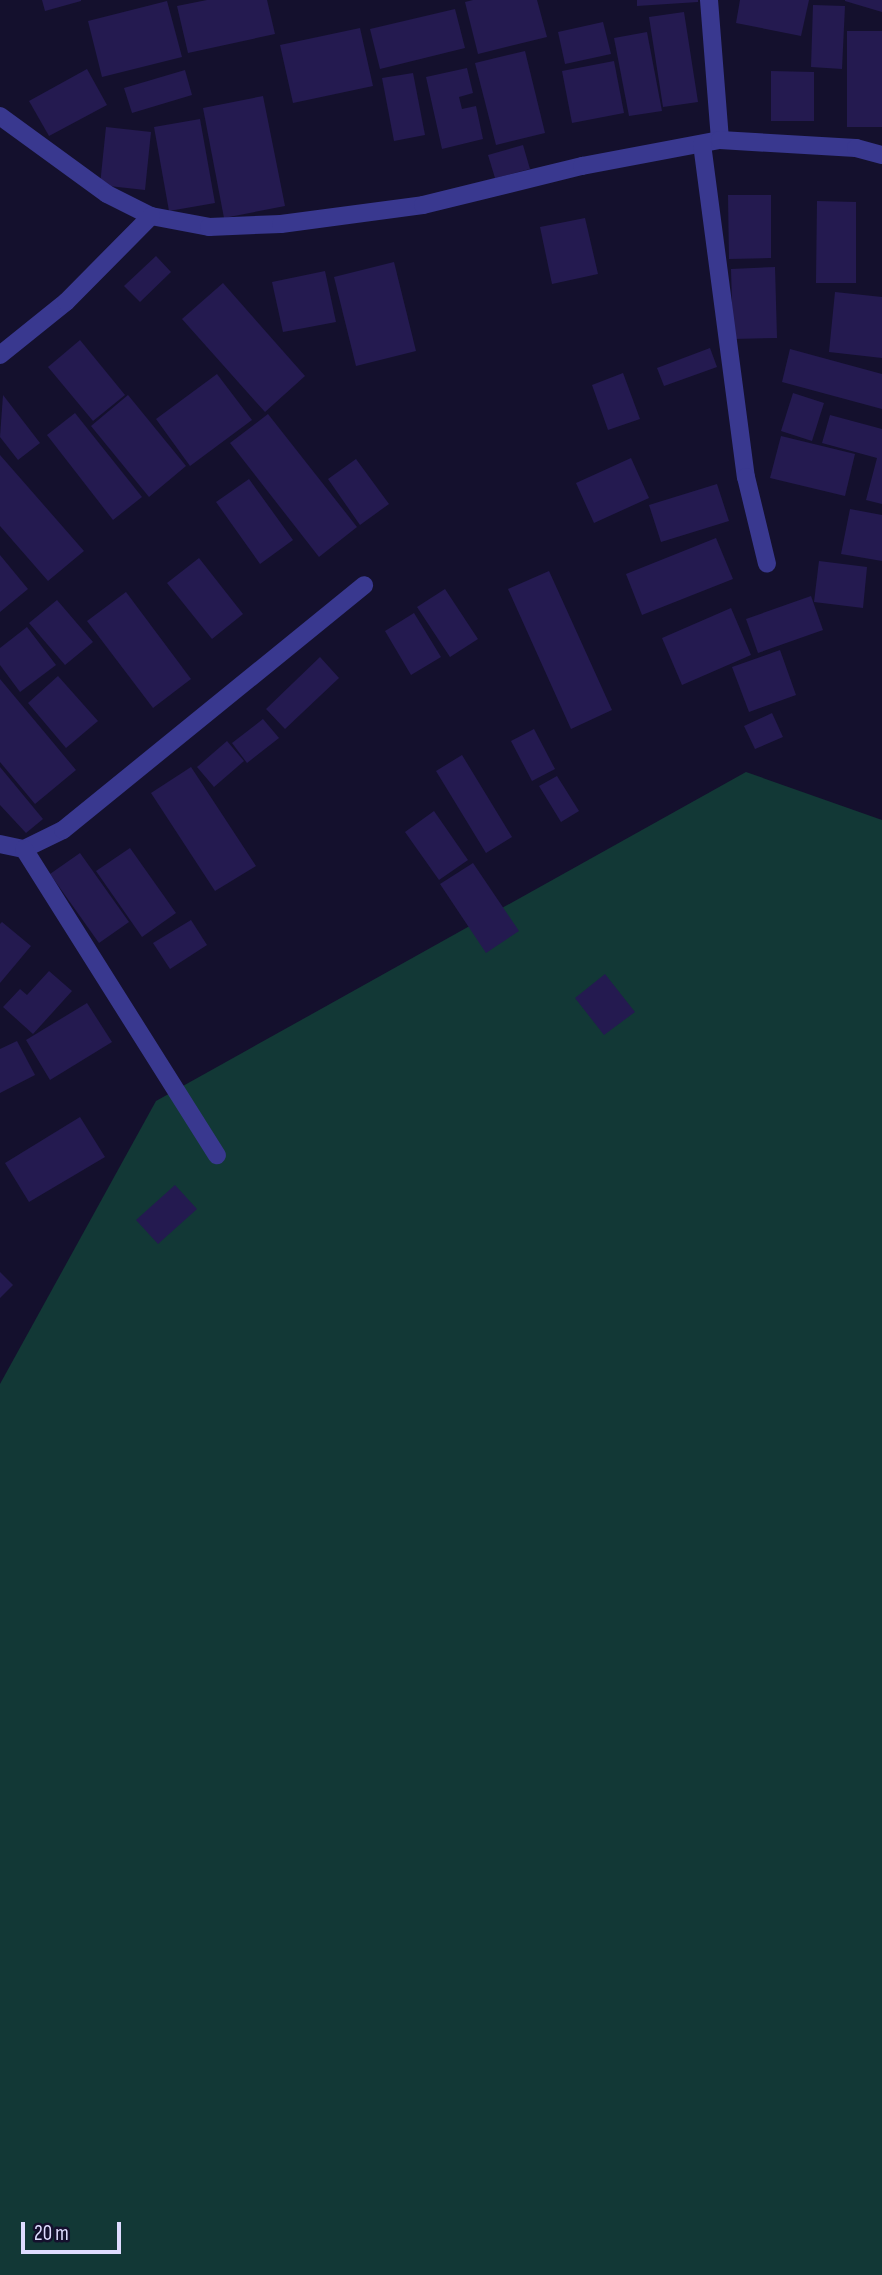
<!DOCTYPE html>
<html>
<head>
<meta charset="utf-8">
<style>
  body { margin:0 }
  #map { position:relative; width:882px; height:2275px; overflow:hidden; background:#14102d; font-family:"Sofia Sans Condensed",sans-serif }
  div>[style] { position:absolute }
  .green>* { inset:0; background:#123836 }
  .building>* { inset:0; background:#241a50 }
  .minor>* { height:18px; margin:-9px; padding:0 9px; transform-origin:9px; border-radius:9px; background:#39388f }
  span { translate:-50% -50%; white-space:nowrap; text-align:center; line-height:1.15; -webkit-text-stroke:7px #14102d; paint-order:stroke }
  .scale { position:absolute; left:21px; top:2222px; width:100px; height:32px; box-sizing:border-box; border:4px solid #dfdcff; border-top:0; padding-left:9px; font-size:21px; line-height:24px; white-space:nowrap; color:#dfdcff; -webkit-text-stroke:5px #14102d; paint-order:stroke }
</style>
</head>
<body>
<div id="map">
  <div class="green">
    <div style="clip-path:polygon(746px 772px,882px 820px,882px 2275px,0 2275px,0 1384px,156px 1101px)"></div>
  </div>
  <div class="building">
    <div style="clip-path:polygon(42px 0,81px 0,81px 1px,45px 11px)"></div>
    <div style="clip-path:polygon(207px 0,267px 0,275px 34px,188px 53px,177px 6px)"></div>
    <div style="clip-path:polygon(473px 0,537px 0,547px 37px,478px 54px,465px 2px)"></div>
    <div style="clip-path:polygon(637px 0,698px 0,698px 2px,637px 6px)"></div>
    <div style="clip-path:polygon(740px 0,809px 0,801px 36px,736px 23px)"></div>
    <div style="clip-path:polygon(845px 0,882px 0,882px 12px,845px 1px)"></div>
    <div style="clip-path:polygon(167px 1px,182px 57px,102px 77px,88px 21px)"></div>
    <div style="clip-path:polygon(813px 5px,845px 6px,842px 69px,811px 67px)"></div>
    <div style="clip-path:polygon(455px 9px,465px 48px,380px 69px,370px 29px)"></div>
    <div style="clip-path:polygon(684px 12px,698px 102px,663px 107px,649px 17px)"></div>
    <div style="clip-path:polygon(603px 22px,611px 54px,565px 64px,558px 32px)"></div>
    <div style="clip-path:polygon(360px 28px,373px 86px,293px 103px,280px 45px)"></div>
    <div style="clip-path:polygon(847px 31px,882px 31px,882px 127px,847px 127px)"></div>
    <div style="clip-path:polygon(647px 32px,662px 111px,629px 116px,614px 38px)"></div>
    <div style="clip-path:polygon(525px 51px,545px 133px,496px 145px,475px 63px)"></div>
    <div style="clip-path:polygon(614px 61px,624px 113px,572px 123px,562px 71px)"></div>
    <div style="clip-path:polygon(467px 68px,473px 93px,459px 97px,462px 109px,476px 106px,483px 139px,442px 149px,426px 77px)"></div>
    <div style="clip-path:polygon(87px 69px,107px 105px,49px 136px,29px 101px)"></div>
    <div style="clip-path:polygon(185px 70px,192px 95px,132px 113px,124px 88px)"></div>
    <div style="clip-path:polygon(771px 71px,814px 72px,814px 121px,771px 121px)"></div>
    <div style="clip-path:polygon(413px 73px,425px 135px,394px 141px,382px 78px)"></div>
    <div style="clip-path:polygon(263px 96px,285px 206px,224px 218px,203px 108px)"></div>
    <div style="clip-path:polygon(200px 119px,215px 203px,169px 211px,154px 127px)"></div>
    <div style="clip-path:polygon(106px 127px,151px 132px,145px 190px,100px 185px)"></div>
    <div style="clip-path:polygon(523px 145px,530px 169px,495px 178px,488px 155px)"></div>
    <div style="clip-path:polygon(728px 195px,771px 195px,771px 258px,729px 259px)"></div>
    <div style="clip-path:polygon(817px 201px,856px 202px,856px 283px,816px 283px)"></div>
    <div style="clip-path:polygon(585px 218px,598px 274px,552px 284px,540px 227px)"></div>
    <div style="clip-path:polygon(156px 256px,171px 272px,140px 302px,124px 286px)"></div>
    <div style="clip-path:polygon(394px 262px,416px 351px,356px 366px,334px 277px)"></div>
    <div style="clip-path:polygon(775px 267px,777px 338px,733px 339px,731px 269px)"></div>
    <div style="clip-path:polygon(325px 271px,336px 322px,283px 332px,272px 282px)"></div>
    <div style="clip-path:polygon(223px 283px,305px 376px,265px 412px,182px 319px)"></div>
    <div style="clip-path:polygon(835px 292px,882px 297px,882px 358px,829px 352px)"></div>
    <div style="clip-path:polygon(80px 340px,125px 395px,93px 421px,48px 367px)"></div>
    <div style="clip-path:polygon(710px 348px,717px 367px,664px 386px,657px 368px)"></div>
    <div style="clip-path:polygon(790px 349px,882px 374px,882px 409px,782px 382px)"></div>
    <div style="clip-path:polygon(623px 373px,640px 419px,608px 430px,592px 385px)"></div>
    <div style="clip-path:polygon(217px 374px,252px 420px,190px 466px,156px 419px)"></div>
    <div style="clip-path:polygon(793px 393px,824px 403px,812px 441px,781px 431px)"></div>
    <div style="clip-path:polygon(3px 395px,40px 443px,18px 460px,0 437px)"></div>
    <div style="clip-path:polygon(128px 395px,186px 466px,149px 497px,91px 426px)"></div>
    <div style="clip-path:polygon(75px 413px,142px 497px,113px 520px,47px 435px)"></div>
    <div style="clip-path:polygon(268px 414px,357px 527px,319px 557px,230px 443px)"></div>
    <div style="clip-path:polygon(830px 415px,882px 429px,882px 504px,866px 500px,877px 458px,822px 443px)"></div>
    <div style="clip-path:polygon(781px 436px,855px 454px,845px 496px,770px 478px)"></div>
    <div style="clip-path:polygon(0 455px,84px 551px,48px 581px,0 526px)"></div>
    <div style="clip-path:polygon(631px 458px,649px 498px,594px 523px,576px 483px)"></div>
    <div style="clip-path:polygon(356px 459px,389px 504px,360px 525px,328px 479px)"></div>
    <div style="clip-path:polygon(249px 479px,293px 540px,260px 564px,216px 502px)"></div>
    <div style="clip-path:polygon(717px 484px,729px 521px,661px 542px,649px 505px)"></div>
    <div style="clip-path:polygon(850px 509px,882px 515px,882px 561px,841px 554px)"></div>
    <div style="clip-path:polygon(716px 538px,733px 579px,642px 615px,626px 574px)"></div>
    <div style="clip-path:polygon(0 555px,28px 589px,0 612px)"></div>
    <div style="clip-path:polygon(199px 558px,243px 614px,212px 639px,167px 583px)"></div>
    <div style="clip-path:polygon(819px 561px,867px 567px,863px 608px,814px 602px)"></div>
    <div style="clip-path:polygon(549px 571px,612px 710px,571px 729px,508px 589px)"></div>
    <div style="clip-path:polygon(445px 589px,478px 639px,450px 657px,417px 607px)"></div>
    <div style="clip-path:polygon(126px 592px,191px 679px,153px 708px,87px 621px)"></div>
    <div style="clip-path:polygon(811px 596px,823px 630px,758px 653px,746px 619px)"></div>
    <div style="clip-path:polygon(57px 600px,93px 642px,65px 665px,29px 623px)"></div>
    <div style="clip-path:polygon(731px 608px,751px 655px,682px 685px,662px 638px)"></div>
    <div style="clip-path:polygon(414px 613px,441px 657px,411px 675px,385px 631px)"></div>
    <div style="clip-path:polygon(27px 627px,56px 665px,20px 692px,0 665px,0 648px)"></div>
    <div style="clip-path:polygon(780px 650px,796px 695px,749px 712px,732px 667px)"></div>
    <div style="clip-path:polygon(320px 657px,339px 678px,285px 729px,266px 709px)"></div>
    <div style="clip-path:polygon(58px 676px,98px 721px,66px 748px,28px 703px)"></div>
    <div style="clip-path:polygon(0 679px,76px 770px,35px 804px,0 762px)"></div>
    <div style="clip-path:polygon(772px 713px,783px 737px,755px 749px,744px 726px)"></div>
    <div style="clip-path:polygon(263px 719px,279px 738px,247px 763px,232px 743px)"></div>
    <div style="clip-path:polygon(534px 729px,555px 769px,532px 781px,511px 741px)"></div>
    <div style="clip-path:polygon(227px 741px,244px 761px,214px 787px,197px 767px)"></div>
    <div style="clip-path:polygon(462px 755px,512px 837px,486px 853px,436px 771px)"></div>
    <div style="clip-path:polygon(0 767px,43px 819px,26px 833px,0 805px)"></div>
    <div style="clip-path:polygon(191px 767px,256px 866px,215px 891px,151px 793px)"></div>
    <div style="clip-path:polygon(557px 776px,579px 811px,561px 822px,539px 786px)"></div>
    <div style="clip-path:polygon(434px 811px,468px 860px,439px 880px,405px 832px)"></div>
    <div style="clip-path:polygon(130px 848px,176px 913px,142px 937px,96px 871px)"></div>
    <div style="clip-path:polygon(80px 853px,129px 922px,99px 943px,50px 874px)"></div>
    <div style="clip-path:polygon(473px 863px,519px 931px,486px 953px,440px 884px)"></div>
    <div style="clip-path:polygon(191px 920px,207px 945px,170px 969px,153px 943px)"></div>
    <div style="clip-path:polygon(2px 922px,31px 946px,0 983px,0 924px)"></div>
    <div style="clip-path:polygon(49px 971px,72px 991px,33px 1034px,3px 1007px,20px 989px,27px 995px)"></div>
    <div style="clip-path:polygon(605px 974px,635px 1012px,604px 1035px,575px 998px)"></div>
    <div style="clip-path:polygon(87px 1003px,112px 1042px,50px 1080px,26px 1040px)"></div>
    <div style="clip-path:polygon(17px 1041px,35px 1075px,0 1093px,0 1049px)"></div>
    <div style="clip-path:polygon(80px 1117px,105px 1157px,29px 1202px,5px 1163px)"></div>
    <div style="clip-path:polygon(175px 1185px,197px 1209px,158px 1244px,136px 1220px)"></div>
    <div style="clip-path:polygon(0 1272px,13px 1285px,0 1298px)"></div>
  </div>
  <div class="minor">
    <div style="left:709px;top:0;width:140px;rotate:85.5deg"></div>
    <div style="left:0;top:116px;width:132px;rotate:36.1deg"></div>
    <div style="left:107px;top:194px;width:49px;rotate:26.6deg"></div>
    <div style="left:151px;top:216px;width:59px;rotate:10.7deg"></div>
    <div style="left:209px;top:227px;width:72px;rotate:-2.4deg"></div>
    <div style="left:281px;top:224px;width:143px;rotate:-7.6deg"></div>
    <div style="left:423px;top:205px;width:164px;rotate:-13.8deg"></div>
    <div style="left:582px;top:166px;width:140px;rotate:-10.7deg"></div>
    <div style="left:720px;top:140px;width:136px;rotate:3.4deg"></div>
    <div style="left:856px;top:148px;width:27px;rotate:15deg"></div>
    <div style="left:702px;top:144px;width:336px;rotate:82.5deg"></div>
    <div style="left:746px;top:477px;width:89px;rotate:76.4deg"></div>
    <div style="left:0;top:355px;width:85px;rotate:-38.8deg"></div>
    <div style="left:66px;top:302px;width:121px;rotate:-45.3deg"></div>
    <div style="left:0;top:844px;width:25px;rotate:12deg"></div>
    <div style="left:24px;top:849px;width:43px;rotate:-26deg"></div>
    <div style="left:63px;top:830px;width:388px;rotate:-39.1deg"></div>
    <div style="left:24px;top:849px;width:362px;rotate:57.8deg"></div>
  </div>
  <div class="scale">20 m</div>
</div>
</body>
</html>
